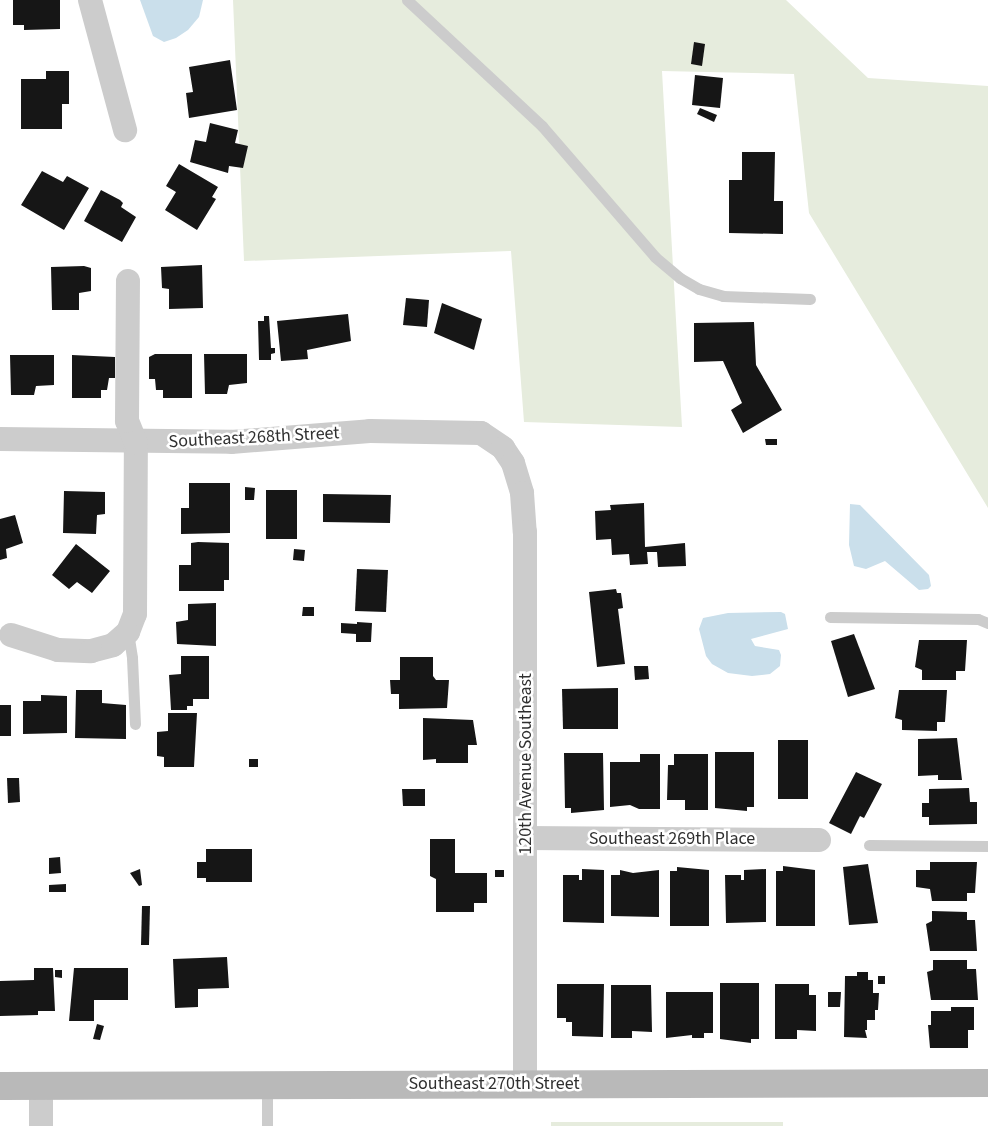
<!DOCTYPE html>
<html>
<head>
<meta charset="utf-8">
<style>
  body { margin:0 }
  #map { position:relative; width:988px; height:1126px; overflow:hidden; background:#fff; font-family:"Source Sans 3",sans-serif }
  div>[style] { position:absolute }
  .green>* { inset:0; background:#e6ecdd }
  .water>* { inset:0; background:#cadfeb }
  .building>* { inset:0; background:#161616 }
  .lane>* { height:11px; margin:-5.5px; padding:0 5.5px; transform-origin:5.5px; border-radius:5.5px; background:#ccc }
  .street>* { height:24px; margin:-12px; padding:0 12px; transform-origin:12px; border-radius:12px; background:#ccc }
  .secondary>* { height:28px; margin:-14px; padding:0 14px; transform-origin:14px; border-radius:14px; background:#b9b9b9 }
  span { translate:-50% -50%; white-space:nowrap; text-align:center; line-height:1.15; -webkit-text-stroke:5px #fff; paint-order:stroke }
  .street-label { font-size:18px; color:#2f2f2f }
</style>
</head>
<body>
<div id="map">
  <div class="green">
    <div style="clip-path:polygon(233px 0,786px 0,868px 78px,988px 86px,988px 508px,809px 213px,794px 74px,662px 71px,682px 427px,524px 422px,511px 251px,244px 261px)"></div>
    <div style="clip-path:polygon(551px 1122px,783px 1122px,783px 1126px,551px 1126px)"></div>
  </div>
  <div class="water">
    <div style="clip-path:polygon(140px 0,203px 0,199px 17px,188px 30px,176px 38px,164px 42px,153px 36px)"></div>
    <div style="clip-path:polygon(850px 504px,860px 505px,929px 575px,931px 586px,928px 589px,919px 590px,885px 561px,866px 569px,854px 566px,849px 545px)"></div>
    <div style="clip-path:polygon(781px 612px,785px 614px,788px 629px,751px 639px,755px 646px,779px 650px,781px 655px,780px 666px,770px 674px,752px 676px,728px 673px,712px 664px,706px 656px,699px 629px,703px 618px,728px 613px)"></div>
  </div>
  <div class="building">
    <div style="clip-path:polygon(13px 0,60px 0,60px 29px,24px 30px,24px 25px,13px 25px)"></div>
    <div style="clip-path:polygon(694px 42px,705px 44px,702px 66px,691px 64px)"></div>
    <div style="clip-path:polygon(230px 60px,237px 110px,189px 118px,186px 93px,193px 92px,189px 67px)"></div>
    <div style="clip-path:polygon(46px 71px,69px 71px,69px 104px,62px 104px,62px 129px,21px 129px,21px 79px,46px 79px)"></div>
    <div style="clip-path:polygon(695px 75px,723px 78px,720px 108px,692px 105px)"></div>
    <div style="clip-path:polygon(700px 108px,717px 115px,714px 122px,697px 114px)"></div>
    <div style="clip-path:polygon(210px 123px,238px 130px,235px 143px,248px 146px,243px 168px,229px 166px,228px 173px,190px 162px,195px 140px,206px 142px)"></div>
    <div style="clip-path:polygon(742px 152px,775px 152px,774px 201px,783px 201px,783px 234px,729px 233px,729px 180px,742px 180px)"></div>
    <div style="clip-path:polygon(179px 164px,218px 187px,212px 197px,216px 199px,197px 230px,165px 210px,176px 192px,166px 186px)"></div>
    <div style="clip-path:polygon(42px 171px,63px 182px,67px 176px,89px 188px,64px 230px,21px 205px)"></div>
    <div style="clip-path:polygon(101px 190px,120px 200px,123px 203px,121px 207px,136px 217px,122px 242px,84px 221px)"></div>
    <div style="clip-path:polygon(202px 265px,203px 308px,169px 309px,169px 289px,162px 288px,161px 267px)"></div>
    <div style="clip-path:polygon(84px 266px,91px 268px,91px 291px,79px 293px,79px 310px,52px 310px,51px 267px)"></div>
    <div style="clip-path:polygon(406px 298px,429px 300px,427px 327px,403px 325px)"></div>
    <div style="clip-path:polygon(442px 303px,482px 319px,474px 350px,434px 333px)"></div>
    <div style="clip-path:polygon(348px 314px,351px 341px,307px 350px,308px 359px,281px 361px,277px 321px)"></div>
    <div style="clip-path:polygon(264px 316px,269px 316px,271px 348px,275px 348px,275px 353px,271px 354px,271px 360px,259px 360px,258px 321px,264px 321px)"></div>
    <div style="clip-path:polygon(754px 322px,756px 365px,782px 410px,743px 433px,731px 410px,742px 403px,723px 361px,694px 362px,694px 323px)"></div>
    <div style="clip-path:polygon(155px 354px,192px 354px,192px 398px,163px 398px,163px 390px,156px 390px,155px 379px,149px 379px,149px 357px)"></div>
    <div style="clip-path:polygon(204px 354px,247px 354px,247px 383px,229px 385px,227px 394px,205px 394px)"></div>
    <div style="clip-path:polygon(10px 355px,54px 355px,54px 385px,36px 386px,34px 395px,11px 395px)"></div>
    <div style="clip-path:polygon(72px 355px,115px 357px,115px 378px,109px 378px,107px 390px,101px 390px,101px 398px,72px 398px)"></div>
    <div style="clip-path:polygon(765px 439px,777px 439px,777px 445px,766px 445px)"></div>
    <div style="clip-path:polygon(189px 483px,230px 483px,230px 533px,181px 534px,181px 508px,189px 508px)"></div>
    <div style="clip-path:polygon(245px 487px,255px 488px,254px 500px,245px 500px)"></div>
    <div style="clip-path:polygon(266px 490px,297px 490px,297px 539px,266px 539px)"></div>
    <div style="clip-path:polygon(64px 491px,105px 492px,105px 514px,97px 515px,96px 534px,63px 533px)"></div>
    <div style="clip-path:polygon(323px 494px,391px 495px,390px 523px,323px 522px)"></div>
    <div style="clip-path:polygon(644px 503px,645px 547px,685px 543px,686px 566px,658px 567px,657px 552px,647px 552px,648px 564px,630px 565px,629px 554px,612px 555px,611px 539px,596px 540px,595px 511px,611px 510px,610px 505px)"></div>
    <div style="clip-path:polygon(15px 515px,23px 543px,6px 549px,7px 558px,0 560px,0 519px)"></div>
    <div style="clip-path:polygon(198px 542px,229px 543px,229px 580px,224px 580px,224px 591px,179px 591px,179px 565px,191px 565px,191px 543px)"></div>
    <div style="clip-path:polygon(76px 544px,110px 571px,92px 593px,77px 582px,69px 589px,52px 575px)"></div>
    <div style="clip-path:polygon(294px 549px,305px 550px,304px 561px,293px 560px)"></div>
    <div style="clip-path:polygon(357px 569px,388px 570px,386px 612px,355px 611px)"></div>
    <div style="clip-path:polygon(616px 589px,617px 593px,621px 593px,623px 608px,618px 609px,625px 664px,597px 667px,589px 592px)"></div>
    <div style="clip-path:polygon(216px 603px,216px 646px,177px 644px,176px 622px,188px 620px,188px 604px)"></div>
    <div style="clip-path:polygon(303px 607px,314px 607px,314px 616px,302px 616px)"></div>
    <div style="clip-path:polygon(357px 622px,372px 623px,371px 642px,356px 642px,356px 634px,341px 633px,341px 623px,357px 624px)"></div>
    <div style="clip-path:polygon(854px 634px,875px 689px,848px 697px,831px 641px)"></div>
    <div style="clip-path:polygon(919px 640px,967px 640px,965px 671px,956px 671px,956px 680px,922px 680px,922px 670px,915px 667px)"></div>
    <div style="clip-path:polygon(181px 656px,209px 656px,209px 699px,193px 699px,193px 706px,187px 706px,187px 710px,171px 710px,169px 675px,181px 674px)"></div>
    <div style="clip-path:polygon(400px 657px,433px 657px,433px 676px,436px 680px,449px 680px,447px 708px,399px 709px,399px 694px,391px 694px,390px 680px,400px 680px)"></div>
    <div style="clip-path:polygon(634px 666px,648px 666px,649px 679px,635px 680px)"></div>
    <div style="clip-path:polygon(618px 688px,618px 729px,563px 729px,562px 689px)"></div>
    <div style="clip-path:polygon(76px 690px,102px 690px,102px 703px,126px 705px,126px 739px,75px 738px)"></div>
    <div style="clip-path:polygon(899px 690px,947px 690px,945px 722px,937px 722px,937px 731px,902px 730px,902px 720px,895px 718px)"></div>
    <div style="clip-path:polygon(41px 695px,67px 696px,67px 733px,23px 734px,23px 701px,41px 701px)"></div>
    <div style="clip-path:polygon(0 705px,11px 705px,11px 736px,0 736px)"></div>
    <div style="clip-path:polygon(168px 713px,197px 713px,194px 767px,164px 767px,164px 757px,157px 756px,157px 732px,168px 731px)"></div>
    <div style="clip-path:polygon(423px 718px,473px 720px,477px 745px,468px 745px,468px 763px,436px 763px,436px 759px,423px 760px)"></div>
    <div style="clip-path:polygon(957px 738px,962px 780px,938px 780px,938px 775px,918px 776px,918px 739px)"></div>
    <div style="clip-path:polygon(778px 740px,808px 740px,808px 799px,778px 799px)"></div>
    <div style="clip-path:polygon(715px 752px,754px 752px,754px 807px,747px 807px,747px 811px,715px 808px)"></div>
    <div style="clip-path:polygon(564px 753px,603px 753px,604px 810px,571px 813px,571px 808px,565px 808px)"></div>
    <div style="clip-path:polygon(640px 754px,660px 754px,660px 809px,639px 809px,630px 805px,610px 807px,610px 762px,640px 762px)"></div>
    <div style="clip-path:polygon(674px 754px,708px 754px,708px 810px,685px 810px,685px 800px,667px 800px,668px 765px,674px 765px)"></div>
    <div style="clip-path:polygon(249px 759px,258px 759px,258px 767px,249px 767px)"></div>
    <div style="clip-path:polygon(856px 772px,882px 784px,864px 818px,860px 816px,851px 834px,829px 823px)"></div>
    <div style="clip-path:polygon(7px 778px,19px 778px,20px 802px,8px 803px)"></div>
    <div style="clip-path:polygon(969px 788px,970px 802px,977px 802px,977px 824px,929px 825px,929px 817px,922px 817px,922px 803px,929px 803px,929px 789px)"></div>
    <div style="clip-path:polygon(402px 789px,425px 789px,425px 806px,403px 806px)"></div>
    <div style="clip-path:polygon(430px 839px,455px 839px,455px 873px,487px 873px,487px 903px,474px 903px,474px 912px,436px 912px,436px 879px,430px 876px)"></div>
    <div style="clip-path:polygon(206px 849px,252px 849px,252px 882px,206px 882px,206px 878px,197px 878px,197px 862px,206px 862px)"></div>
    <div style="clip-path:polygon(60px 857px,61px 873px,49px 874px,49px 858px)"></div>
    <div style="clip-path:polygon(930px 862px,977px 862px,975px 893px,967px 893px,967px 901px,932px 901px,930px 889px,916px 887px,916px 870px,930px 870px)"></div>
    <div style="clip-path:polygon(868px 864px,878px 923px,849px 925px,843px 867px)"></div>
    <div style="clip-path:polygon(783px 866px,815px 870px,815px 926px,776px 926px,776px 871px,783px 871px)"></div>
    <div style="clip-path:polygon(677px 867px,709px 870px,709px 926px,670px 926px,670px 871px,677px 871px)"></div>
    <div style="clip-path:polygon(140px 869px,142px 885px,139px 886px,130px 873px)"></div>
    <div style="clip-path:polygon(582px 869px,604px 870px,604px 923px,563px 922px,563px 875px,579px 875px,579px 880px,582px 880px)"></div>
    <div style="clip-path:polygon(766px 869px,766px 922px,726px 923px,725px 875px,741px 875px,741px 880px,744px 880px,744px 870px)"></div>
    <div style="clip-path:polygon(495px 870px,504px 870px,504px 877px,495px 877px)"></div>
    <div style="clip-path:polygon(620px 870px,633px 873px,659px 870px,659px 917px,611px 916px,611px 875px,620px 875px)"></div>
    <div style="clip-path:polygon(66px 884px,66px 892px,49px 892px,49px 885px)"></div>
    <div style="clip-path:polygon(142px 906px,150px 906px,149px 945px,141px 945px)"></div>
    <div style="clip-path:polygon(932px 911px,967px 912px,967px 920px,975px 920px,977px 951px,930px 951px,926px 924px,932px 921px)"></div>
    <div style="clip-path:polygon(227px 957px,229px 988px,198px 989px,198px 1007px,175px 1008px,173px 959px)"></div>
    <div style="clip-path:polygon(933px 960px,967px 960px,967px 969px,976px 969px,978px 1000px,931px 1000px,927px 972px,933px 970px)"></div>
    <div style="clip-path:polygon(34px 968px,53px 968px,55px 1011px,38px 1011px,38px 1015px,0 1016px,0 981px,34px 980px)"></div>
    <div style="clip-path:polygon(74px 968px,128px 968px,128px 1000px,94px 1000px,94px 1021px,69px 1021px)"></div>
    <div style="clip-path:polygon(55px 970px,62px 970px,62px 978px,55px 977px)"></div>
    <div style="clip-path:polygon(857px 972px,868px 972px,868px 980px,873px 980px,873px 993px,879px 993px,878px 1010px,875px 1010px,875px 1020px,867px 1020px,867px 1030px,865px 1030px,867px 1038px,844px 1037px,845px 976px,857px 976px)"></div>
    <div style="clip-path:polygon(878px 976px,885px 976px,885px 984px,878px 984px)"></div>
    <div style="clip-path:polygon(720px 983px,759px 983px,759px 1039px,751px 1039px,751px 1043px,720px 1039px)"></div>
    <div style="clip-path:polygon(557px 984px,604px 984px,603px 1037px,572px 1036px,572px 1022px,566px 1022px,566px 1018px,557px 1018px)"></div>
    <div style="clip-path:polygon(775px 984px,809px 984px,809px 995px,816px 995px,816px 1031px,797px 1030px,797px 1039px,775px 1039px)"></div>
    <div style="clip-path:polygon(611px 985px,651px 985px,652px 1032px,632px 1031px,632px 1038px,611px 1038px)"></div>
    <div style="clip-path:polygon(666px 992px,713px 992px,713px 1033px,704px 1033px,704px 1038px,692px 1038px,692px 1035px,666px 1038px)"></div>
    <div style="clip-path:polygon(828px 992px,841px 992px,840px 1007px,828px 1007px)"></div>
    <div style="clip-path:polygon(951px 1007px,974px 1007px,974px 1030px,968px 1030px,968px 1048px,930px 1048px,928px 1025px,931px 1025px,931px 1011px,951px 1011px)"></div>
    <div style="clip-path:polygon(97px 1024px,104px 1026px,100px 1040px,93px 1039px)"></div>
  </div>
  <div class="lane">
    <div style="left:407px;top:0;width:185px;rotate:43deg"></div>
    <div style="left:542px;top:126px;width:173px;rotate:49.2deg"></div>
    <div style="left:655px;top:257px;width:33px;rotate:40deg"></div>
    <div style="left:680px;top:278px;width:22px;rotate:30deg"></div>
    <div style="left:699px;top:289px;width:25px;rotate:16deg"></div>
    <div style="left:723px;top:296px;width:87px;rotate:2deg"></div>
    <div style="left:830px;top:617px;width:148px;rotate:0.8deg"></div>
    <div style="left:978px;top:619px;width:11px;rotate:22deg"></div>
    <div style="left:128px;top:632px;width:26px;rotate:81deg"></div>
    <div style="left:132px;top:658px;width:66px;rotate:87.4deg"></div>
    <div style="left:869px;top:845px;width:119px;rotate:0.5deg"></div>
    <div style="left:267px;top:1126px;width:41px;rotate:-90deg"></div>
  </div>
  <div class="street">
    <div style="left:90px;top:0;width:135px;rotate:74.9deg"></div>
    <div style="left:0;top:439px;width:231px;rotate:0.7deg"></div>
    <div style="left:231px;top:442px;width:139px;rotate:-4.5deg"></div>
    <div style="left:370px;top:431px;width:111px;rotate:1deg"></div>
    <div style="left:481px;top:433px;width:27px;rotate:34deg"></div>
    <div style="left:503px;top:448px;width:18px;rotate:56deg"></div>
    <div style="left:513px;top:463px;width:31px;rotate:73deg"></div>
    <div style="left:522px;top:493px;width:39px;rotate:86deg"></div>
    <div style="left:525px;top:532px;width:552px;rotate:90deg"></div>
    <div style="left:11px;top:635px;width:49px;rotate:17.7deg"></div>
    <div style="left:58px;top:650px;width:33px;rotate:2deg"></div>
    <div style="left:91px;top:651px;width:23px;rotate:-15deg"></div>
    <div style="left:113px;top:645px;width:20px;rotate:-41deg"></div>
    <div style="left:128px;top:632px;width:19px;rotate:-69deg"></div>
    <div style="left:135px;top:614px;width:171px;rotate:-89.7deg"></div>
    <div style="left:136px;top:443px;width:24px;rotate:-112deg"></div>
    <div style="left:127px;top:421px;width:140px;rotate:-89.6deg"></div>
    <div style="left:525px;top:838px;width:294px;rotate:0.4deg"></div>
    <div style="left:41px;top:1086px;width:40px;rotate:90deg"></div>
  </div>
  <div class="secondary">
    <div style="left:0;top:1086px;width:988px;rotate:-0.17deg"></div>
  </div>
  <div class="street-label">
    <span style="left:254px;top:438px;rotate:-3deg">Southeast 268th Street</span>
    <span style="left:526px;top:764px;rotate:-90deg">120th Avenue Southeast</span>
    <span style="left:672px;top:839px">Southeast 269th Place</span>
    <span style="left:494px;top:1084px">Southeast 270th Street</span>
  </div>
</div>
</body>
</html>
